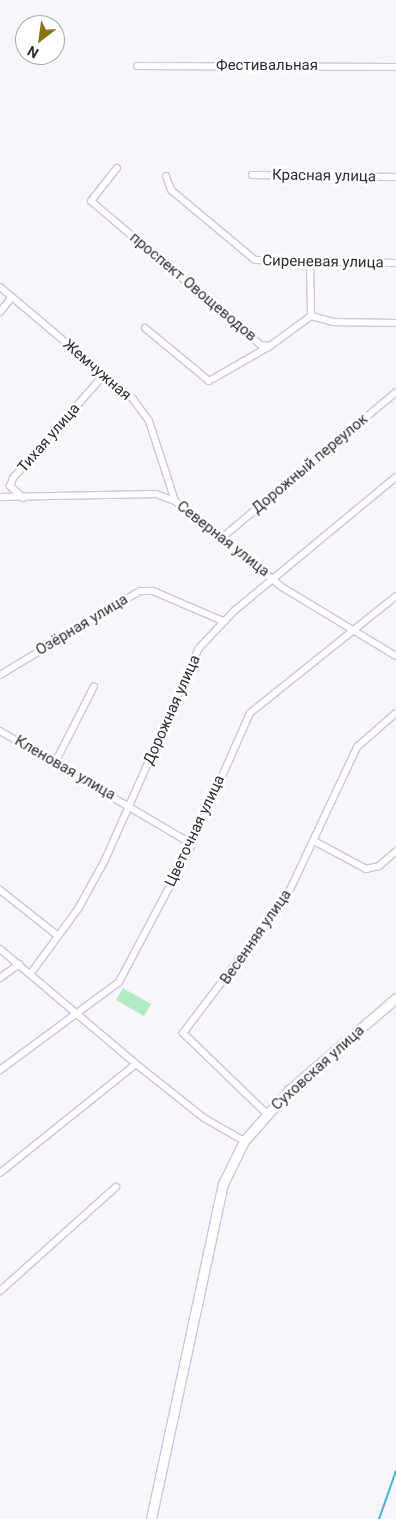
<!DOCTYPE html>
<html>
<head>
<meta charset="utf-8">
<style>
  body { margin:0 }
  #map { position:relative; width:396px; height:1519px; overflow:hidden; background:#f8f5fb; font-family:Roboto,sans-serif }
  div>[style] { position:absolute }
  .green>* { inset:0; background:#afecc3 }
  .stream>* { height:2px; margin:-1px; padding:0 1px; transform-origin:1px; border-radius:1px; background:#46b3df }
  .roads { filter:drop-shadow(1px 0 #d2c3df) drop-shadow(-1px 0 #d2c3df) drop-shadow(0 1px #d2c3df) drop-shadow(0 -1px #d2c3df) }
  .street>* { height:6px; margin:-3px; padding:0 3px; transform-origin:3px; border-radius:3px; background:#fff }
  .secondary>* { height:9px; margin:-4.5px; padding:0 4.5px; transform-origin:4.5px; border-radius:4.5px; background:#fff }
  span { translate:-50% -50%; white-space:nowrap; text-align:center; line-height:1.15; -webkit-text-stroke:5px #fff; paint-order:stroke }
  .street-label { font-size:15px; color:#2f2934 }
  .north { position:absolute; left:15px; top:15px; width:50px; height:50px; box-sizing:border-box; background:#fff; border:1px solid #aca9ae; border-radius:50%; rotate:210deg; font-size:14px; font-weight:700; line-height:20px; text-align:center; color:#2f2934 }
  .north::after { content:''; display:block; margin:auto; width:18px; height:22px; background:#8c7115; clip-path:polygon(50% 0,100% 100%,50% 72%,0 100%) }
</style>
</head>
<body>
<div id="map">
  <div class="green">
    <div style="clip-path:polygon(123px 988px,151px 1004px,144px 1016px,116px 1000px)"></div>
  </div>
  <div class="stream">
    <div style="left:379px;top:1519px;width:51px;rotate:-70.5deg"></div>
  </div>
  <div class="roads">
    <div class="street">
      <div style="left:137px;top:66px;width:259px;rotate:0.2deg"></div>
      <div style="left:117px;top:168px;width:42px;rotate:128.2deg"></div>
      <div style="left:91px;top:201px;width:223px;rotate:40.3deg"></div>
      <div style="left:261px;top:345px;width:9px;rotate:6deg"></div>
      <div style="left:270px;top:346px;width:51px;rotate:-36.2deg"></div>
      <div style="left:311px;top:316px;width:23px;rotate:15deg"></div>
      <div style="left:333px;top:322px;width:63px;rotate:0.9deg"></div>
      <div style="left:252px;top:175px;width:144px;rotate:0.8deg"></div>
      <div style="left:166px;top:176px;width:15px;rotate:70deg"></div>
      <div style="left:171px;top:190px;width:109px;rotate:39.8deg"></div>
      <div style="left:255px;top:260px;width:141px;rotate:1.2deg"></div>
      <div style="left:310px;top:262px;width:54px;rotate:88.9deg"></div>
      <div style="left:0;top:287px;width:174px;rotate:40.1deg"></div>
      <div style="left:133px;top:399px;width:27px;rotate:54deg"></div>
      <div style="left:149px;top:421px;width:84px;rotate:72deg"></div>
      <div style="left:0;top:312px;width:19px;rotate:-51deg"></div>
      <div style="left:145px;top:328px;width:83px;rotate:39.6deg"></div>
      <div style="left:209px;top:381px;width:70px;rotate:-29.8deg"></div>
      <div style="left:0;top:497px;width:156px;rotate:-1.1deg"></div>
      <div style="left:156px;top:494px;width:20px;rotate:20deg"></div>
      <div style="left:175px;top:501px;width:137px;rotate:38.8deg"></div>
      <div style="left:282px;top:587px;width:133px;rotate:31.2deg"></div>
      <div style="left:23px;top:498px;width:18px;rotate:-137deg"></div>
      <div style="left:10px;top:486px;width:9px;rotate:-69deg"></div>
      <div style="left:13px;top:478px;width:136px;rotate:-48.6deg"></div>
      <div style="left:224px;top:536px;width:224px;rotate:-39.9deg"></div>
      <div style="left:0;top:675px;width:163px;rotate:-31deg"></div>
      <div style="left:140px;top:591px;width:13px"></div>
      <div style="left:153px;top:591px;width:76px;rotate:23.2deg"></div>
      <div style="left:0;top:731px;width:223px;rotate:30.5deg"></div>
      <div style="left:55px;top:763px;width:86px;rotate:-63.1deg"></div>
      <div style="left:314px;top:841px;width:59px;rotate:28.3deg"></div>
      <div style="left:366px;top:869px;width:13px;rotate:-13deg"></div>
      <div style="left:379px;top:866px;width:23px;rotate:-41deg"></div>
      <div style="left:0;top:890px;width:74px;rotate:38.4deg"></div>
      <div style="left:0;top:949px;width:178px;rotate:40.2deg"></div>
      <div style="left:136px;top:1064px;width:87px;rotate:38.5deg"></div>
      <div style="left:204px;top:1118px;width:46px;rotate:29.9deg"></div>
      <div style="left:31px;top:973px;width:79px;rotate:-53.7deg"></div>
      <div style="left:78px;top:909px;width:56px;rotate:-61.1deg"></div>
      <div style="left:105px;top:860px;width:232px;rotate:-66.1deg"></div>
      <div style="left:199px;top:648px;width:51px;rotate:-46.6deg"></div>
      <div style="left:234px;top:611px;width:210px;rotate:-39.6deg"></div>
      <div style="left:0;top:978px;width:24px;rotate:-36deg"></div>
      <div style="left:0;top:1070px;width:148px;rotate:-36.5deg"></div>
      <div style="left:119px;top:982px;width:156px;rotate:-62.1deg"></div>
      <div style="left:192px;top:844px;width:143px;rotate:-66.1deg"></div>
      <div style="left:250px;top:713px;width:187px;rotate:-38.7deg"></div>
      <div style="left:267px;top:1114px;width:117px;rotate:-136deg"></div>
      <div style="left:183px;top:1033px;width:172px;rotate:-52.8deg"></div>
      <div style="left:287px;top:896px;width:165px;rotate:-64.8deg"></div>
      <div style="left:357px;top:747px;width:52px;rotate:-41.1deg"></div>
      <div style="left:0;top:1173px;width:174px;rotate:-38.7deg"></div>
      <div style="left:0;top:1291px;width:156px;rotate:-41.9deg"></div>
    </div>
    <div class="secondary">
      <div style="left:151px;top:1519px;width:343px;rotate:-77.9deg"></div>
      <div style="left:223px;top:1184px;width:48px;rotate:-64deg"></div>
      <div style="left:244px;top:1141px;width:68px;rotate:-48.6deg"></div>
      <div style="left:289px;top:1090px;width:141px;rotate:-40.7deg"></div>
    </div>
  </div>
  <div class="street-label">
    <span style="left:267px;top:66px">Фестивальная</span>
    <span style="left:324px;top:176px;rotate:1deg">Красная улица</span>
    <span style="left:323px;top:262px;rotate:1deg">Сиреневая улица</span>
    <span style="left:193px;top:287px;rotate:40deg">проспект Овощеводов</span>
    <span style="left:97px;top:370px;rotate:41deg">Жемчужная</span>
    <span style="left:49px;top:438px;rotate:-49deg">Тихая улица</span>
    <span style="left:310px;top:464px;rotate:-40deg">Дорожный переулок</span>
    <span style="left:223px;top:539px;rotate:38deg">Северная улица</span>
    <span style="left:82px;top:625px;rotate:-31deg">Озёрная улица</span>
    <span style="left:172px;top:710px;rotate:-66deg">Дорожная улица</span>
    <span style="left:65px;top:768px;rotate:30deg">Кленовая улица</span>
    <span style="left:195px;top:831px;rotate:-65deg">Цветочная улица</span>
    <span style="left:256px;top:937px;rotate:-55deg">Весенняя улица</span>
    <span style="left:318px;top:1068px;rotate:-42deg">Суховская улица</span>
  </div>
  <div class="north">N</div>
</div>
</body>
</html>
